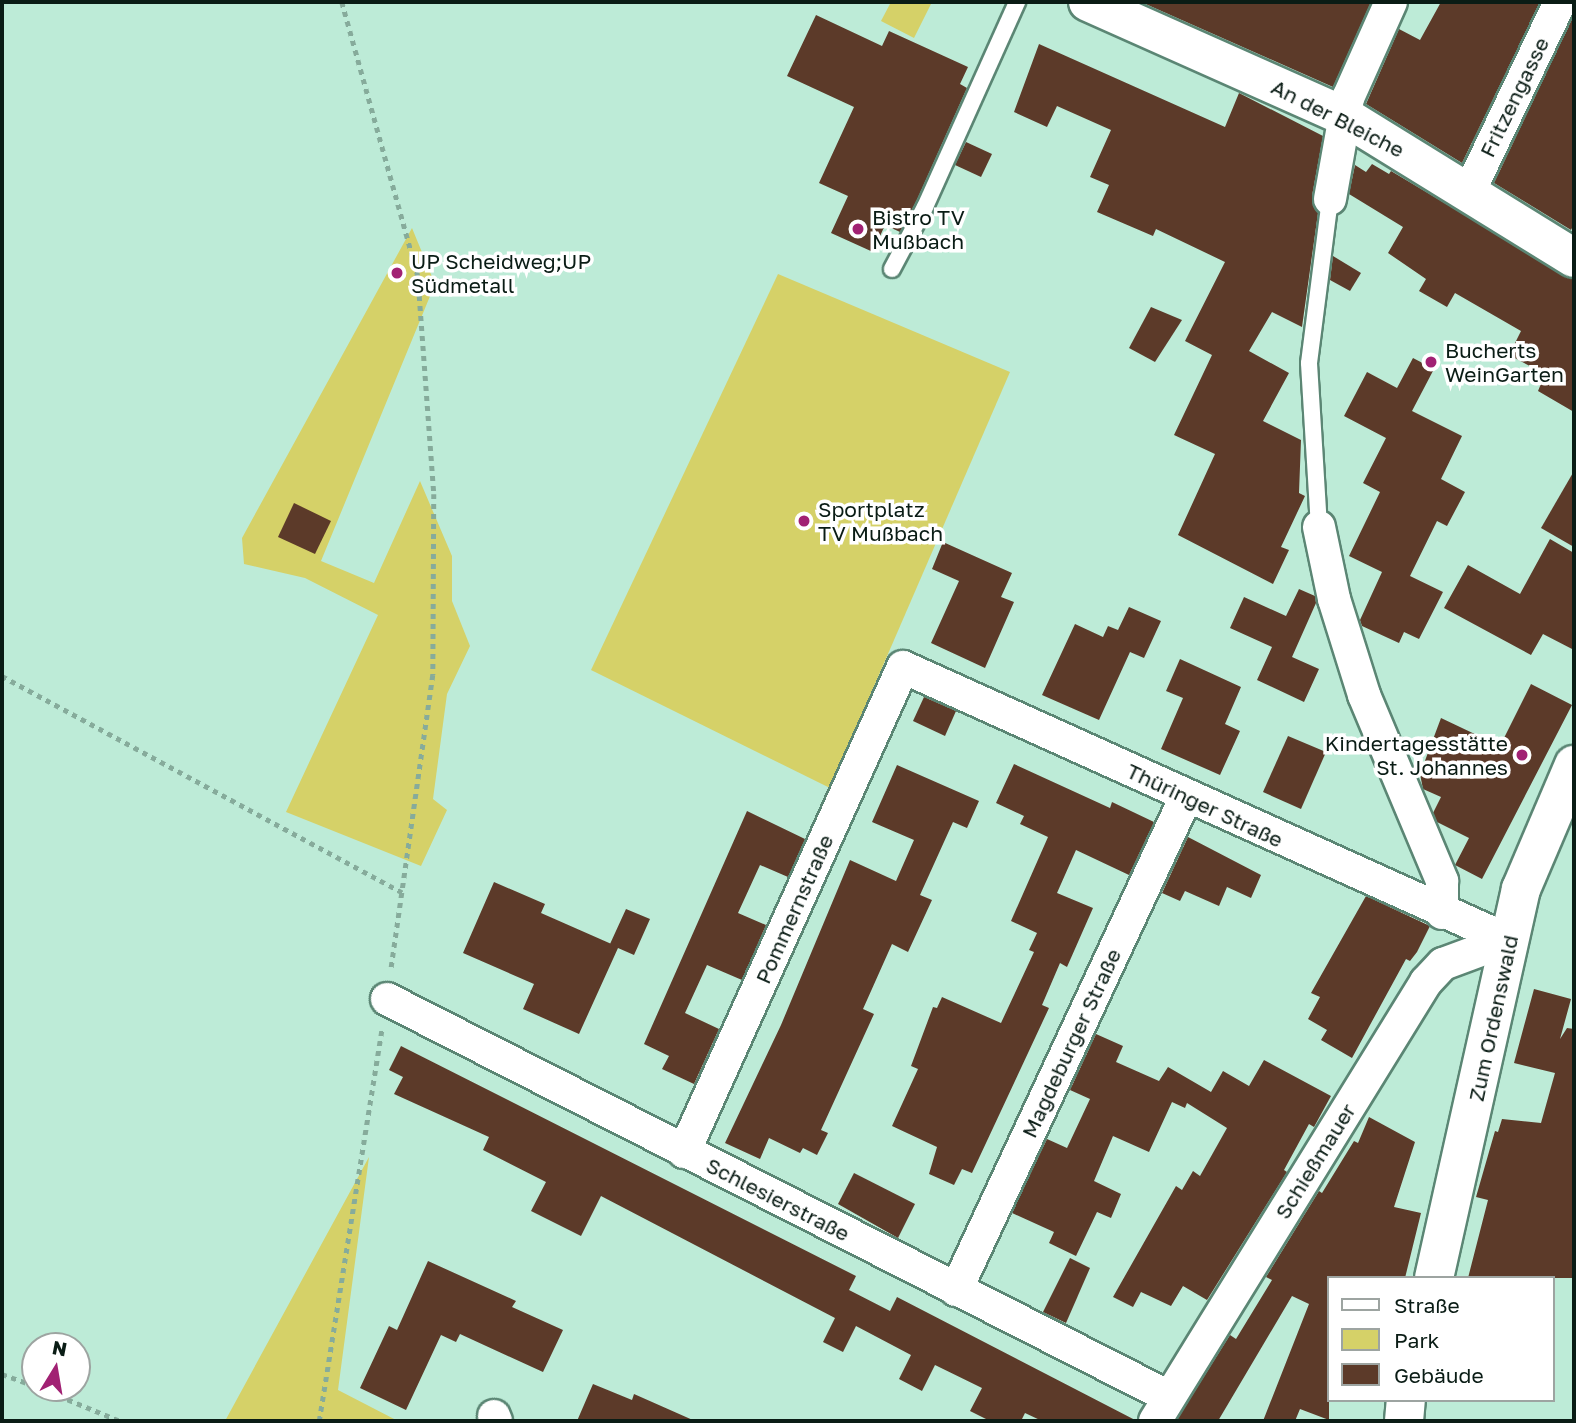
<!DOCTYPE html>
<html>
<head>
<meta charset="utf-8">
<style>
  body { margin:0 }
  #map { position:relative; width:1576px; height:1423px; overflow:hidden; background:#bdebd7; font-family:"Golos Text",sans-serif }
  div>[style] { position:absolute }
  .green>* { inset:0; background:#d5d168 }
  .building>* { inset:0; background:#5c3a29 }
  .path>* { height:4.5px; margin-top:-2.25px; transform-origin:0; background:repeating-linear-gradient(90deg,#86ab9b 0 5px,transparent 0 10px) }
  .roads { filter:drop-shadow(2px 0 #5b8674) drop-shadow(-2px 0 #5b8674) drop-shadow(0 2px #5b8674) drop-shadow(0 -2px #5b8674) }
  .service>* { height:16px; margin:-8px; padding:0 8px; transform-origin:8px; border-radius:8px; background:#fff }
  .minor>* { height:32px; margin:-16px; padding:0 16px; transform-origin:16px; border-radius:16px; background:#fff }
  .tertiary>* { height:38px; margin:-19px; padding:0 19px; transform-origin:19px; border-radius:19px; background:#fff }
  .secondary>* { height:38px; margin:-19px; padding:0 19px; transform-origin:19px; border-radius:19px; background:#fff }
  .dots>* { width:19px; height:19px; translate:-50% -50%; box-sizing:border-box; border:4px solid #fff; border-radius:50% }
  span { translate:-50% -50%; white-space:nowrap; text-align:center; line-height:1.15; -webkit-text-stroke:7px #fff; paint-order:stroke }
  .street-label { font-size:21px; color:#0a1c15 }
  .poi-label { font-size:21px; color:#0a1c15 }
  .left { translate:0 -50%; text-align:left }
  .right { translate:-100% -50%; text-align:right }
  .frame { position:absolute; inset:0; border:4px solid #0a1c15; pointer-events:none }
  .legend { position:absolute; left:1327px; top:1276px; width:228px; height:126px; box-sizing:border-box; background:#fff; border:2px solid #9da4a1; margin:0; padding:9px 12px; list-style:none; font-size:21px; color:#0a1c15 }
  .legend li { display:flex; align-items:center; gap:14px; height:35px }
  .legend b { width:35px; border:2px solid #9da4a1 }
  .north { position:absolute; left:21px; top:1332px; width:70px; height:70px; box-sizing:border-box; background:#fff; border:2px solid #9da4a1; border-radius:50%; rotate:11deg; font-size:19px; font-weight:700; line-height:28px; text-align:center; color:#0a1c15 }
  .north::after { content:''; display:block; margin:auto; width:24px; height:32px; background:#a12173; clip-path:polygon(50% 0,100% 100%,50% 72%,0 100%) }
</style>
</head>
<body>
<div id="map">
  <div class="green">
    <div style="clip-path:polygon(891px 2px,932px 2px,914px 38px,881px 21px)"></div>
    <div style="clip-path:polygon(412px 228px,435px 284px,321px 561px,374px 583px,420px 481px,452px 556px,452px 601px,470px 646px,447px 694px,433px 799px,447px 810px,421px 866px,286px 812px,378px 615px,305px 578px,244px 564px,242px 538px)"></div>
    <div style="clip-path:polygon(778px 274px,1010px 372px,830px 788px,591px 670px)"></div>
    <div style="clip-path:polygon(369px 1157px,338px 1390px,398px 1421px,225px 1421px)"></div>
  </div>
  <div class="building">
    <div style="clip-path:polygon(1141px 2px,1371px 2px,1333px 87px)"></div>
    <div style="clip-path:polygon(1441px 2px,1540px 2px,1462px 163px,1366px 104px,1399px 29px,1420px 40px)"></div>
    <div style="clip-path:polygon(816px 15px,882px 46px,889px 31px,968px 67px,960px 84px,967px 88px,916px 202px,900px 232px,885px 225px,873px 252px,831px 233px,848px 196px,819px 183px,854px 107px,787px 76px)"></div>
    <div style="clip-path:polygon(1574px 15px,1574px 224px,1571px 230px,1494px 183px)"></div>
    <div style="clip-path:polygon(1039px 44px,1225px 127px,1239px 93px,1323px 136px,1312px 196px,1318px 213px,1302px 327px,1272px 312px,1249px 351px,1289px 373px,1263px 421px,1301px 440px,1299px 493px,1305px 496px,1281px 547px,1289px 550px,1273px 584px,1178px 535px,1215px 454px,1174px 435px,1212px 355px,1185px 341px,1225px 262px,1156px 229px,1153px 236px,1097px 212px,1109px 185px,1090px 177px,1111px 130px,1057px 106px,1047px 127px,1014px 112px)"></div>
    <div style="clip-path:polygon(966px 142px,992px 154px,981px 177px,955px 165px)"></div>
    <div style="clip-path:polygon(1372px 164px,1389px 174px,1391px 171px,1574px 280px,1574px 412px,1538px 391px,1545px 374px,1509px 355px,1521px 331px,1455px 293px,1447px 307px,1419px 291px,1426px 279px,1388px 253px,1403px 227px,1349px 194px,1355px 165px,1366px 172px)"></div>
    <div style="clip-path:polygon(1333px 256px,1361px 273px,1350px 291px,1330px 280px)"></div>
    <div style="clip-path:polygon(1151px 307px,1182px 320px,1155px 362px,1129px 348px)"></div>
    <div style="clip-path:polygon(1413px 358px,1434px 369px,1412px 411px,1462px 436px,1441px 479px,1465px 492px,1447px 526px,1437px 521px,1410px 576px,1443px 592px,1419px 639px,1404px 632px,1399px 643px,1362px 626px,1360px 620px,1382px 572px,1349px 556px,1380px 492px,1363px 483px,1386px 438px,1344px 416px,1367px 372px,1397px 388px)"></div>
    <div style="clip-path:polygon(1574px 471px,1574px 547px,1541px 528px)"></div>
    <div style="clip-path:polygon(294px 503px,331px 521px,315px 554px,278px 537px)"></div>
    <div style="clip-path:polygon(1550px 539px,1574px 553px,1574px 650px,1543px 634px,1531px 655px,1444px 608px,1468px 565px,1520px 594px)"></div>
    <div style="clip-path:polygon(943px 542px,1012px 573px,1001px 597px,1014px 602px,985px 668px,931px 643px,959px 581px,932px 569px)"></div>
    <div style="clip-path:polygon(1299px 589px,1315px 596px,1316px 603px,1292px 657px,1319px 669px,1304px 702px,1257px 680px,1272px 647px,1230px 628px,1244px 597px,1286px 616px)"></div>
    <div style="clip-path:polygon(1129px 607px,1161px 621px,1144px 658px,1130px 652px,1099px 720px,1042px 695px,1075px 624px,1103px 637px,1108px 626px,1118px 630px)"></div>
    <div style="clip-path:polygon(1180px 659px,1241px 687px,1225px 724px,1240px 731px,1220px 775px,1161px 749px,1183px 698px,1166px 691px)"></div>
    <div style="clip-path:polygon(1531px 684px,1572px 705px,1482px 879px,1455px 865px,1469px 838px,1437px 822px,1433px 813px,1441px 797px,1423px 789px,1420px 774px,1441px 718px,1500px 746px)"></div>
    <div style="clip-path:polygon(924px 697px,956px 711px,945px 736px,913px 721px)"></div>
    <div style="clip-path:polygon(1288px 736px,1326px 752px,1301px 809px,1263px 792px)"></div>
    <div style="clip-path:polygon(1014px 764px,1110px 808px,1112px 802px,1154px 822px,1129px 875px,1076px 850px,1057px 893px,1093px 908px,1067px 967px,1060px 963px,1042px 1005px,1049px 1008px,972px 1173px,962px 1169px,954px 1185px,929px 1174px,937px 1147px,892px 1126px,918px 1069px,911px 1066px,933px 1007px,937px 1008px,942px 997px,1001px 1023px,1034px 952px,1029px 950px,1037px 933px,1011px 921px,1048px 837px,1020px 824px,1024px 816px,996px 803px)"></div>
    <div style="clip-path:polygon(897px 765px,979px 801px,967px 828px,953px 822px,920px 895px,932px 900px,908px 952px,892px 944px,863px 1009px,874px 1014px,821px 1130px,828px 1133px,817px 1155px,803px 1148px,800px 1153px,769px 1138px,760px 1159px,725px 1143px,781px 1025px,850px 860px,896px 881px,914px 840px,872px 822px)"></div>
    <div style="clip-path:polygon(747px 811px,805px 839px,788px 877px,760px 865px,738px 913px,766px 925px,742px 980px,707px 965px,685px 1013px,719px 1029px,694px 1084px,662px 1069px,669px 1056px,644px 1044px)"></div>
    <div style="clip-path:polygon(1188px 837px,1261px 875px,1251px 898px,1227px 887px,1219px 906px,1185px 891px,1180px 901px,1162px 893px)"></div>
    <div style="clip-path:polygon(494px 882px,545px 904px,541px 913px,616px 946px,610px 944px,626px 909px,650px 919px,634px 955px,618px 948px,579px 1034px,523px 1009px,534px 984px,463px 953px)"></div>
    <div style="clip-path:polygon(1366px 896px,1430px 926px,1417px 952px,1410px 961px,1406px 959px,1352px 1058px,1321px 1040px,1327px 1030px,1308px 1019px,1320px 997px,1311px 993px)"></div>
    <div style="clip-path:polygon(1534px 989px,1571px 999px,1560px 1039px,1567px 1028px,1574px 1029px,1574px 1278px,1468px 1278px,1488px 1200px,1476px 1197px,1495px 1131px,1498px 1132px,1502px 1119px,1541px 1123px,1555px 1073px,1514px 1063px)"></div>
    <div style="clip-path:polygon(1096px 1034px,1123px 1046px,1116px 1062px,1159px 1081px,1168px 1067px,1211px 1092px,1223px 1071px,1249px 1086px,1264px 1060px,1331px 1096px,1314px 1127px,1309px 1124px,1284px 1170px,1287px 1172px,1207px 1300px,1183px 1286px,1171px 1306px,1141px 1292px,1133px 1307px,1113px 1297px,1176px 1186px,1182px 1190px,1193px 1171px,1200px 1176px,1227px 1128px,1187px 1103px,1185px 1108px,1172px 1102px,1149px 1152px,1113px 1136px,1094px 1181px,1121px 1194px,1111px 1218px,1097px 1212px,1076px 1256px,1049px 1243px,1054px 1232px,1012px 1213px,1047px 1139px,1067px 1148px,1090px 1099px,1070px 1090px)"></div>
    <div style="clip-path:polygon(401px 1046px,856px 1276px,849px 1290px,890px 1311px,897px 1297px,1137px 1421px,1042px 1421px,1025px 1413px,1021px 1421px,990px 1421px,970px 1411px,982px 1388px,935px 1365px,922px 1391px,899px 1379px,911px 1355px,856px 1326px,843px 1352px,823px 1342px,835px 1318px,601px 1196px,581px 1236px,531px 1211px,546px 1182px,483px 1150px,489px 1137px,394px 1094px,403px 1077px,389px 1070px)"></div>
    <div style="clip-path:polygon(1369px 1117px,1415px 1142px,1394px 1207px,1421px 1213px,1405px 1278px,1329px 1278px,1329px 1420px,1300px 1409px,1295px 1421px,1263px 1421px,1309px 1304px,1292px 1296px,1218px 1421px,1176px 1421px,1230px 1335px,1236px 1339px,1272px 1280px,1266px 1277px,1319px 1191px,1322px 1193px,1354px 1141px,1358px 1143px)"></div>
    <div style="clip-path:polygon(854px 1173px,915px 1204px,898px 1238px,838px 1204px)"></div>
    <div style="clip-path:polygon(1070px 1258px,1090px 1268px,1066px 1323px,1043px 1312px)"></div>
    <div style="clip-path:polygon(428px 1261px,516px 1301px,512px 1307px,563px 1330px,543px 1372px,460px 1334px,456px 1342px,441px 1335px,406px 1410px,360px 1388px,389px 1326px,397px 1330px)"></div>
    <div style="clip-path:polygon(593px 1384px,632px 1400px,634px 1394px,695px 1421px,577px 1421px)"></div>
  </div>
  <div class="path">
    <div style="left:342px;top:2px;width:284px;rotate:74.5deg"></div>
    <div style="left:418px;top:276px;width:219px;rotate:85.8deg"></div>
    <div style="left:434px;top:494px;width:181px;rotate:90.3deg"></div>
    <div style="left:433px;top:675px;width:298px;rotate:98.1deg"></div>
    <div style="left:2px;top:676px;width:455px;rotate:28.4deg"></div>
    <div style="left:2px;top:1374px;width:35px;rotate:20deg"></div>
    <div style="left:40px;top:1388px;width:87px;rotate:22.4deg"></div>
    <div style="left:319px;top:1421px;width:398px;rotate:-80.9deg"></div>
  </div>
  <div class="roads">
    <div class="service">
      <div style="left:892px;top:269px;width:70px;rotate:-62deg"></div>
      <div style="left:925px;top:207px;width:225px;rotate:-65.8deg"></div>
      <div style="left:1319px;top:527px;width:164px;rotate:-93.5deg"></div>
      <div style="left:1309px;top:363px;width:165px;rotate:-82.7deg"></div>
    </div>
    <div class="minor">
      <div style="left:1469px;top:192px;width:211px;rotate:-64.4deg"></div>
      <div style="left:1330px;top:199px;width:103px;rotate:-79.9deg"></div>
      <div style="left:1348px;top:98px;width:105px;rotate:-65.9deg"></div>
      <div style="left:1319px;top:527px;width:74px;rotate:78.2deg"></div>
      <div style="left:1334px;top:599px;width:101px;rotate:72.6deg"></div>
      <div style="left:1364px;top:695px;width:202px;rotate:67.2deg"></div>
      <div style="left:1442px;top:881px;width:32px;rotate:90deg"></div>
      <div style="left:387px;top:999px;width:877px;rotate:26.97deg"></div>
      <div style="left:684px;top:1152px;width:532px;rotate:-65.7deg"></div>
      <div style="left:903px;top:667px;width:664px;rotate:24.29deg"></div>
      <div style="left:956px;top:1290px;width:544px;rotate:-64.99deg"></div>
      <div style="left:494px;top:1416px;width:5px;rotate:68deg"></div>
      <div style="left:1155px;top:1421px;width:516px;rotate:-58.31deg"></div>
      <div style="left:1426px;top:982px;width:25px;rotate:-47deg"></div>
      <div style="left:1443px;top:964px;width:69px;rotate:-20.3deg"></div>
    </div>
    <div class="tertiary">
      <div style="left:1434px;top:1278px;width:399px;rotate:-77.4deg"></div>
      <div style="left:1521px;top:889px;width:135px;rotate:-66.9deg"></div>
      <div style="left:1404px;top:1421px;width:21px;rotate:-85deg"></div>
    </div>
    <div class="secondary">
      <div style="left:1088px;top:2px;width:280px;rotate:24deg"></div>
      <div style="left:1344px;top:116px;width:270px;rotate:31.7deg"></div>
    </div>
  </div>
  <div class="dots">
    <div style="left:858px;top:229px;background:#a12173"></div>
    <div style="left:397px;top:273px;background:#a12173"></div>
    <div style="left:1431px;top:362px;background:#a12173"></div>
    <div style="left:804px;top:521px;background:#a12173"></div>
    <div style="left:1522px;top:755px;background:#a12173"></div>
  </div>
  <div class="street-label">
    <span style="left:1514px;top:97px;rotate:-64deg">Fritzengasse</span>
    <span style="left:1338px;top:118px;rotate:27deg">An der Bleiche</span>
    <span style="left:1205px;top:805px;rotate:25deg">Thüringer Straße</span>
    <span style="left:794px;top:909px;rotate:-66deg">Pommernstraße</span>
    <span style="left:1493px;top:1018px;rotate:-78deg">Zum Ordenswald</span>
    <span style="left:1071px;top:1043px;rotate:-65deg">Magdeburger Straße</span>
    <span style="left:1315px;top:1161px;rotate:-58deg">Schießmauer</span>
    <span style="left:778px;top:1199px;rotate:27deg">Schlesierstraße</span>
  </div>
  <div class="poi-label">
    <span class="left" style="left:872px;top:229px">Bistro TV<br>Mußbach</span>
    <span class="left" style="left:411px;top:273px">UP Scheidweg;UP<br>Südmetall</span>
    <span class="left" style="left:1445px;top:362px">Bucherts<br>WeinGarten</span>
    <span class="left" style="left:818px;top:521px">Sportplatz<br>TV Mußbach</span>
    <span class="right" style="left:1508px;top:755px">Kindertagesstätte<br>St. Johannes</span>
  </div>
  <div class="frame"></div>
  <ul class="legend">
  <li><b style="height:9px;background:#fff"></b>Straße</li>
  <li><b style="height:19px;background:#d5d168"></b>Park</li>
  <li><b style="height:19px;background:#5c3a29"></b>Gebäude</li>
  </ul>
  <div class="north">N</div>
</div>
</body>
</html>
